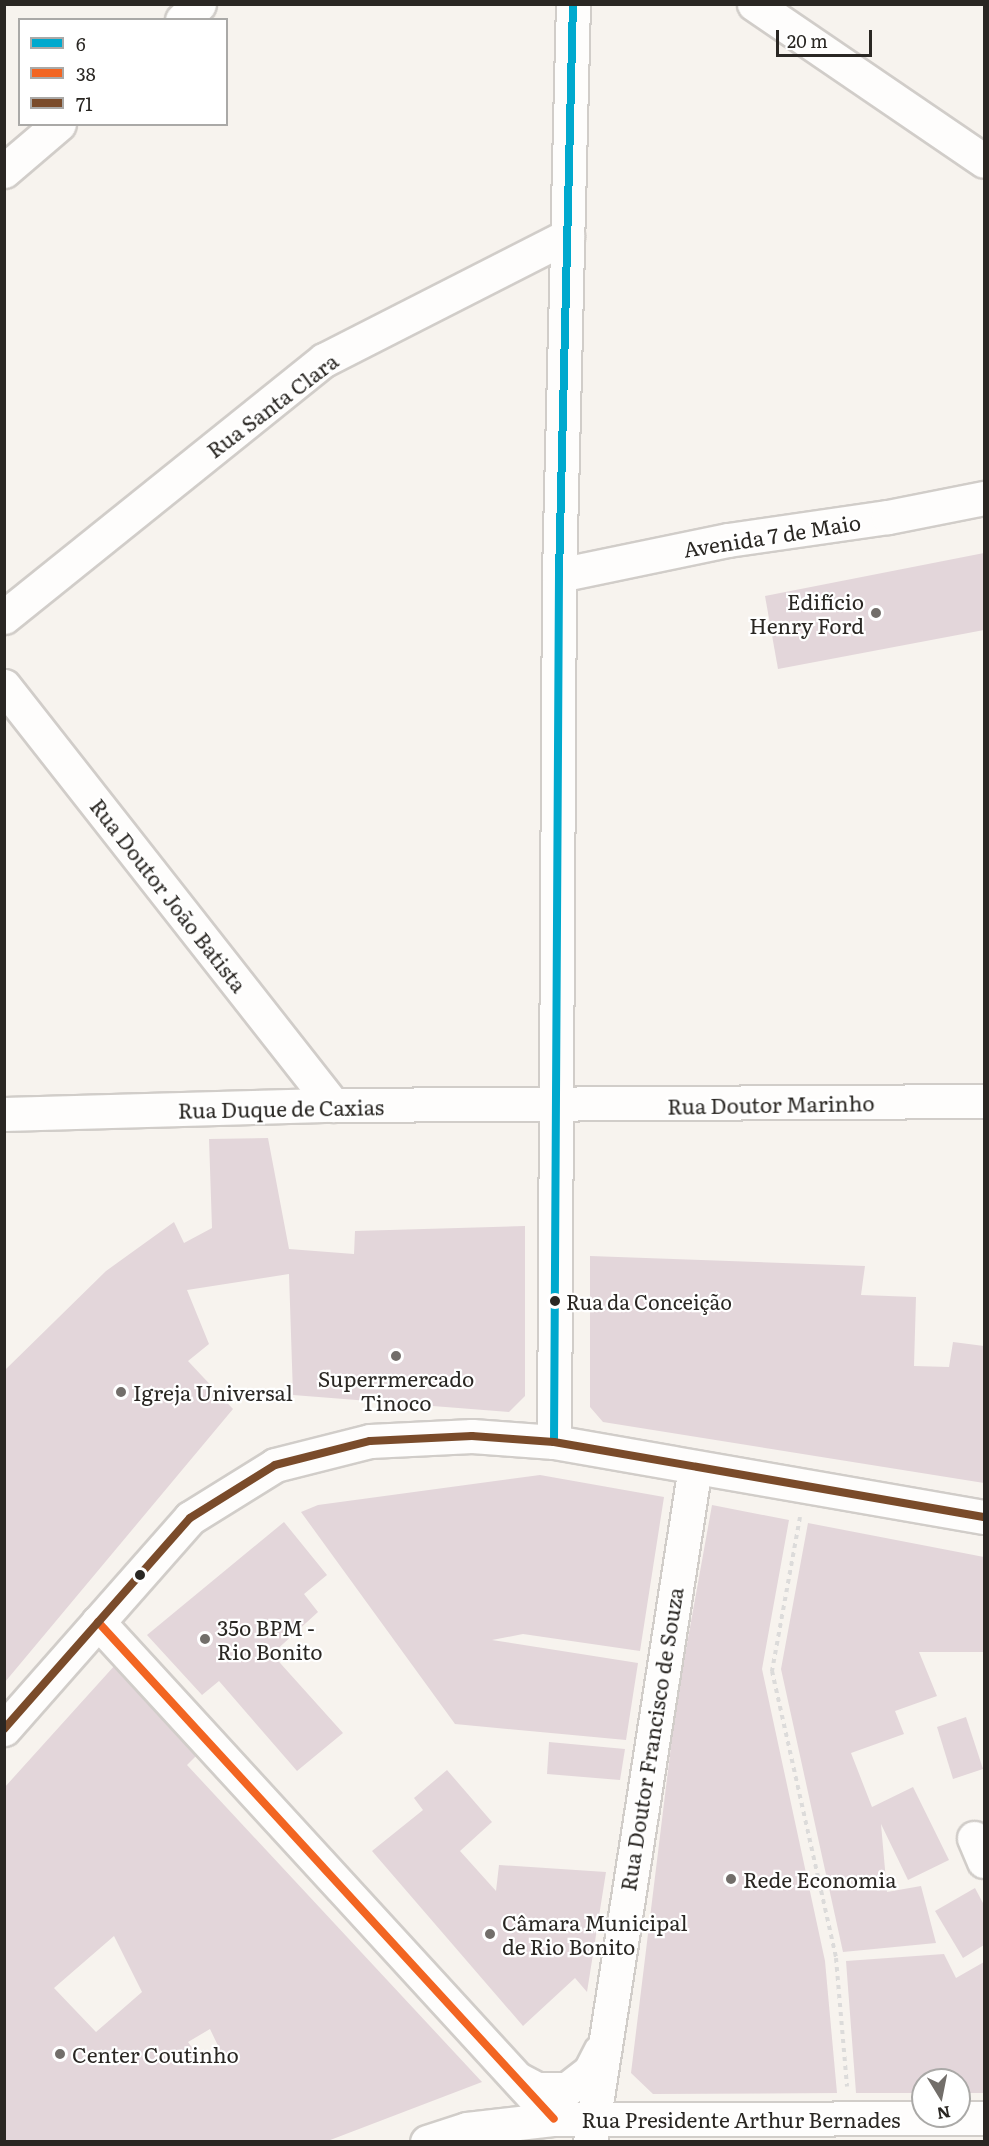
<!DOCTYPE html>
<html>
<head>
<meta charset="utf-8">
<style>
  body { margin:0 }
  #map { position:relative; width:989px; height:2146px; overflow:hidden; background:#f7f3ee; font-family:Literata,serif }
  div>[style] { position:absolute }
  .building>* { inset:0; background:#e3d6da }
  .path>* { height:4px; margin-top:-2px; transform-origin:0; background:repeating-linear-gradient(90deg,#dcdbda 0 4.5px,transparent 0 9px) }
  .roads { filter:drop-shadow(2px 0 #d1cdc9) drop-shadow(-2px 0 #d1cdc9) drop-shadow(0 2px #d1cdc9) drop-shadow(0 -2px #d1cdc9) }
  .minor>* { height:33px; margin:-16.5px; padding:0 16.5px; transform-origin:16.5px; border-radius:16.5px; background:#fefdfc }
  .major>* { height:33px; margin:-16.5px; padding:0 16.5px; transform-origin:16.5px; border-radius:16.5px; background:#fefdfc }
  .bus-1>* { height:8px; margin:-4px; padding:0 4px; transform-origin:4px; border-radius:4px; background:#00a9ce }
  .bus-2>* { height:8px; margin:-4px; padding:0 4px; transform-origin:4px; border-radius:4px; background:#f26522 }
  .bus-3>* { height:8px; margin:-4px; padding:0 4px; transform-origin:4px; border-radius:4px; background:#7a4b2a }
  .dots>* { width:16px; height:16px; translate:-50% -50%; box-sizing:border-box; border:3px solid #fff; border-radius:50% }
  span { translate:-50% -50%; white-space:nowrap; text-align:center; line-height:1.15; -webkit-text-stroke:4.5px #fff; paint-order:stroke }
  .bus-label { font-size:20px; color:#2a2723 }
  .left { translate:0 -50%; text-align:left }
  .street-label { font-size:21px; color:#2a2723 }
  .poi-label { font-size:21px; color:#2a2723 }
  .right { translate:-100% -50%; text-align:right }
  .frame { position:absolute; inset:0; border:6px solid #2a2723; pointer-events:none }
  .legend { position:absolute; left:18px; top:18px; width:210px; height:108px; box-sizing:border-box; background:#fff; border:2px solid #aaa9a7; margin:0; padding:8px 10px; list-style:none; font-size:18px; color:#2a2723 }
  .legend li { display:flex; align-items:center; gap:12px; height:30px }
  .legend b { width:30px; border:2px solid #aaa9a7 }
  .north { position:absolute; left:911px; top:2068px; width:60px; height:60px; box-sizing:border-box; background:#fff; border:2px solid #aaa9a7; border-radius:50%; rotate:170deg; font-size:16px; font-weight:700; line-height:24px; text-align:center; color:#2a2723 }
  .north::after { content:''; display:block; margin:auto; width:21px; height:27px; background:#726e6a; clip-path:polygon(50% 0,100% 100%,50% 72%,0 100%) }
  .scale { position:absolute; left:776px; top:30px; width:96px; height:27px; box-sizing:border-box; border:3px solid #2a2723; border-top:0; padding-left:8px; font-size:18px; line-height:21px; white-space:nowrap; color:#2a2723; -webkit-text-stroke:4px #fff; paint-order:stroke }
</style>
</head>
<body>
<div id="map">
  <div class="building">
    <div style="clip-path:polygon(984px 553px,984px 630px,778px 669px,765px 596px)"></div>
    <div style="clip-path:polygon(268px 1138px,289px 1249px,354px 1254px,355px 1231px,525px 1226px,525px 1396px,509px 1412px,293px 1395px,289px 1274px,187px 1290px,209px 1344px,188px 1361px,233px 1409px,5px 1682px,5px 1370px,106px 1271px,174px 1222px,184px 1243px,212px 1228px,209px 1139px)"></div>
    <div style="clip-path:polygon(590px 1256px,865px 1266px,861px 1295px,916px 1297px,914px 1366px,949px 1367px,953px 1342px,984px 1346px,984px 1483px,603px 1422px,590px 1407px)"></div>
    <div style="clip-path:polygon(540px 1475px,664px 1497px,640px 1651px,523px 1634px,492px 1640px,638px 1663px,626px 1740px,455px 1724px,301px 1512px,318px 1505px)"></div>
    <div style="clip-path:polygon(712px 1505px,789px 1520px,762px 1669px,825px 1961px,837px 2093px,653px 2094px,631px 2073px,676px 1705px)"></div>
    <div style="clip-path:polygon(284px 1522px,327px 1575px,304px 1594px,318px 1612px,272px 1654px,343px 1733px,297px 1771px,219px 1681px,202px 1695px,147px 1635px)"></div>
    <div style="clip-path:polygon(808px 1523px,984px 1557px,984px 1652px,919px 1652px,937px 1696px,895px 1711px,904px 1734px,851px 1753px,872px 1807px,913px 1787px,949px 1860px,908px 1880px,881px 1824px,887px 1892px,921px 1886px,936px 1943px,843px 1952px,781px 1669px)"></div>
    <div style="clip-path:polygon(evenodd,116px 1664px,201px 1751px,187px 1765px,482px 2082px,325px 2142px,4px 2142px,4px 1788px,116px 1664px,114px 1936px,142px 1992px,96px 2032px,54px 1988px,114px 1936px,116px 1664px,210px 2029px,221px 2052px,203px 2063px,188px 2042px,210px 2029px)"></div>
    <div style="clip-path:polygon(966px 1717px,983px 1769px,953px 1779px,937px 1727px)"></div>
    <div style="clip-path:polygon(549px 1742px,625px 1749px,620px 1780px,547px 1774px)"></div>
    <div style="clip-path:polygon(447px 1770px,492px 1822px,460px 1851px,496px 1891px,499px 1865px,606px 1872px,587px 1992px,575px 1978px,523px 2026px,372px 1851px,423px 1810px,414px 1798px)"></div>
    <div style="clip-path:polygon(975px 1888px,984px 1905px,984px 1945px,963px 1958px,935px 1911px)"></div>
    <div style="clip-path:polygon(944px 1954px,956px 1978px,984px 1962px,984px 2093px,959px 2093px,959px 2080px,923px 2080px,923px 2093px,856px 2093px,846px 1961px)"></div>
  </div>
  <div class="path">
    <div style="left:800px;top:1517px;width:157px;rotate:100.3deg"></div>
    <div style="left:772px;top:1671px;width:294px;rotate:77.4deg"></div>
    <div style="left:836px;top:1958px;width:129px;rotate:85.1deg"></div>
  </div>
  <div class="roads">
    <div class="minor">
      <div style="left:754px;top:4px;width:278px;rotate:34.3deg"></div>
      <div style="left:182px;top:20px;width:23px;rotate:-43deg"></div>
      <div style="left:4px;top:171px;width:72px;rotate:-40.5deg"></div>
      <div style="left:4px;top:617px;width:410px;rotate:-38.8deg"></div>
      <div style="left:324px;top:360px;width:273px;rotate:-27deg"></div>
      <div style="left:4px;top:686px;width:533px;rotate:51.86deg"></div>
      <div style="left:4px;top:1114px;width:329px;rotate:-1.6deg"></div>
      <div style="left:333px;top:1105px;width:651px;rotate:-0.35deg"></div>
      <div style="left:974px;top:1838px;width:25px;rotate:67deg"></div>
    </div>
    <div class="major">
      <div style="left:559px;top:575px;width:173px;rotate:-11.7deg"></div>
      <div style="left:728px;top:540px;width:162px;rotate:-8.2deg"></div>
      <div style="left:888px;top:517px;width:98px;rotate:-11.2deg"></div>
      <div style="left:554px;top:1442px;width:867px;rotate:-89.67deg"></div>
      <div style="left:559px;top:575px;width:571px;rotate:-88.6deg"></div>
      <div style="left:98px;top:1622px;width:674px;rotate:47.46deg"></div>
      <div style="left:4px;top:1729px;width:281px;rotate:-48.6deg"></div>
      <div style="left:190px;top:1518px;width:100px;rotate:-31.9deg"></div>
      <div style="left:275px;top:1465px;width:98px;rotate:-14.2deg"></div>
      <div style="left:370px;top:1441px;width:102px;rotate:-2.8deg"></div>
      <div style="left:472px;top:1436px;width:82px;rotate:4.2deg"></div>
      <div style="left:554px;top:1442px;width:436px;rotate:9.9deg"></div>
      <div style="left:518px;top:2079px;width:21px;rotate:28deg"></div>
      <div style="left:537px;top:2089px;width:30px"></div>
      <div style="left:567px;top:2089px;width:29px;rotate:-38deg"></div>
      <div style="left:590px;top:2071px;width:22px;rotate:-63deg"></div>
      <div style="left:427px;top:2142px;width:42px;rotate:-18deg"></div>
      <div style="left:467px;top:2129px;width:88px;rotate:-6.6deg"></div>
      <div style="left:554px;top:2119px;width:430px;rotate:-0.1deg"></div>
      <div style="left:590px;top:2142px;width:683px;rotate:-81.16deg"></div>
    </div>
  </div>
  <div class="bus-1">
    <div style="left:554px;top:1442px;width:867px;rotate:-89.67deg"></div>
    <div style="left:559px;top:575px;width:571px;rotate:-88.6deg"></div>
  </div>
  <div class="bus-2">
    <div style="left:98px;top:1622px;width:674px;rotate:47.46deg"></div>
  </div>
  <div class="bus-3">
    <div style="left:4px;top:1729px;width:281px;rotate:-48.6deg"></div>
    <div style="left:190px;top:1518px;width:100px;rotate:-31.9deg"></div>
    <div style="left:275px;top:1465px;width:98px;rotate:-14.2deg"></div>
    <div style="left:370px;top:1441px;width:102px;rotate:-2.8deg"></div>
    <div style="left:472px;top:1436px;width:82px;rotate:4.2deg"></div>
    <div style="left:554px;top:1442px;width:436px;rotate:9.9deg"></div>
  </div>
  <div class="dots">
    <div style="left:876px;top:613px;background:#726e6a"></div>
    <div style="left:555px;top:1301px;background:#2a2723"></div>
    <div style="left:396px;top:1356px;background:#726e6a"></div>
    <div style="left:121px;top:1392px;background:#726e6a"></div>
    <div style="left:140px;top:1575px;background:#2a2723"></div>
    <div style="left:205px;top:1639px;background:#726e6a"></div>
    <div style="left:731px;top:1879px;background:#726e6a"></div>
    <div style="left:490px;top:1934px;background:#726e6a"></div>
    <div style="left:60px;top:2054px;background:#726e6a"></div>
  </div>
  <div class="bus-label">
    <span class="left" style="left:566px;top:1301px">Rua da Conceição</span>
  </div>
  <div class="street-label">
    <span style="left:272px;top:405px;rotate:-37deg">Rua Santa Clara</span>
    <span style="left:772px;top:535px;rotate:-9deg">Avenida 7 de Maio</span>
    <span style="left:169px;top:895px;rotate:52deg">Rua Doutor João Batista</span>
    <span style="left:771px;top:1104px;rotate:-1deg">Rua Doutor Marinho</span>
    <span style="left:281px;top:1108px;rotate:-1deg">Rua Duque de Caxias</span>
    <span style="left:651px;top:1739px;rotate:-81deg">Rua Doutor Francisco de Souza</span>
    <span style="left:741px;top:2119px">Rua Presidente Arthur Bernades</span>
  </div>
  <div class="poi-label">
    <span class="right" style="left:864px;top:613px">Edifício<br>Henry Ford</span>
    <span style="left:396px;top:1390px">Superrmercado<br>Tinoco</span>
    <span class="left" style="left:133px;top:1392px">Igreja Universal</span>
    <span class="left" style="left:217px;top:1639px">35o BPM -<br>Rio Bonito</span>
    <span class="left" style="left:743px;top:1879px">Rede Economia</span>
    <span class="left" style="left:502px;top:1934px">Câmara Municipal<br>de Rio Bonito</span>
    <span class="left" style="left:72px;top:2054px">Center Coutinho</span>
  </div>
  <div class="frame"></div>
  <ul class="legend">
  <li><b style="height:8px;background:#00a9ce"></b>6</li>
  <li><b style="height:8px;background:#f26522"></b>38</li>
  <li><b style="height:8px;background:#7a4b2a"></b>71</li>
  </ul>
  <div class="north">N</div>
  <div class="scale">20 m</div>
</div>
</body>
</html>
